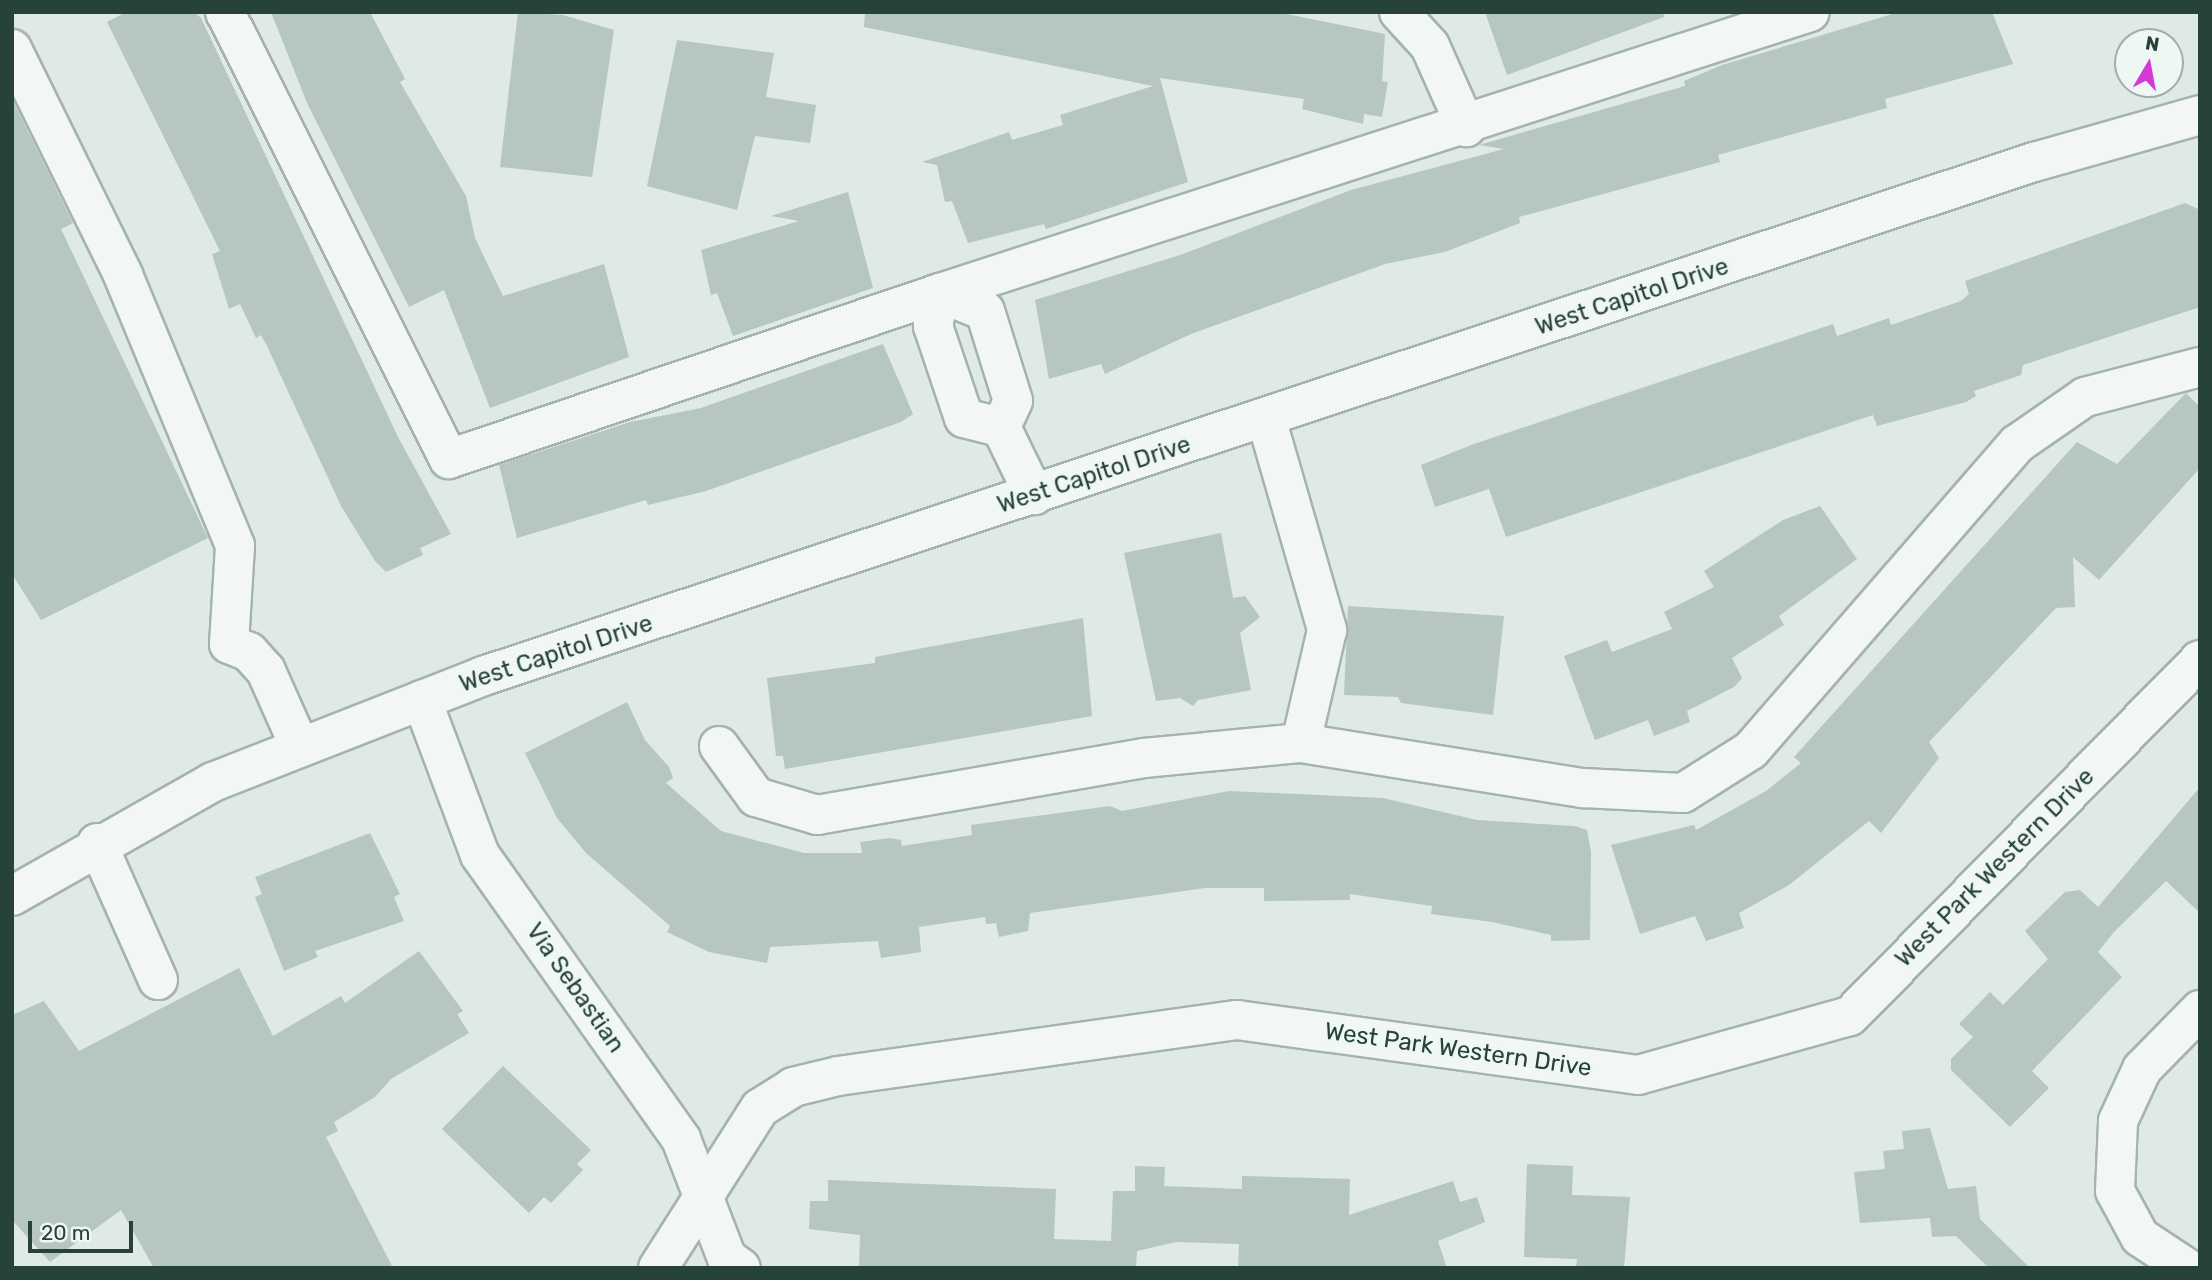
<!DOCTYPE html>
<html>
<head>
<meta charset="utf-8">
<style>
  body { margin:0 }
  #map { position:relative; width:2212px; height:1280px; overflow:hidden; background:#dfe9e6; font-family:Rubik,sans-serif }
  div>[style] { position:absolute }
  .building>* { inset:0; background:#b6c6c2 }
  .roads { filter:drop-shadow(2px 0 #a4b3af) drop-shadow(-2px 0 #a4b3af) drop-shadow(0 2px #a4b3af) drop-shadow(0 -2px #a4b3af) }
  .minor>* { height:38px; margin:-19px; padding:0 19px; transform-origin:19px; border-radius:19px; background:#f2f7f6 }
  span { translate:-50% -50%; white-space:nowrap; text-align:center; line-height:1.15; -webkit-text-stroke:6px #eef7f4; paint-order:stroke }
  .street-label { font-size:24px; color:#27413b }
  .frame { position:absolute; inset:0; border:14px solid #27413b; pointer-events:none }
  .north { position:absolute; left:2114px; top:28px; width:70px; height:70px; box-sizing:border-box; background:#eef7f4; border:2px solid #9eaeaa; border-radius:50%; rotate:10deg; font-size:19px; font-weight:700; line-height:28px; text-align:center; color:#27413b }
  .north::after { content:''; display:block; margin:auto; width:24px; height:32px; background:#d33bd7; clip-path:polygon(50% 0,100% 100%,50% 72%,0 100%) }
  .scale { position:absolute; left:28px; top:1221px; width:105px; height:32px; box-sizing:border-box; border:4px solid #27413b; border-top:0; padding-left:9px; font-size:21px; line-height:24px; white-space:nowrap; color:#27413b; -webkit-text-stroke:5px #eef7f4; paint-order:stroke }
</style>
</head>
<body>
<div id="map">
  <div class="building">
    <div style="clip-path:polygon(126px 12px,194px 12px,201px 18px,398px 437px,451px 534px,420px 548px,423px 555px,386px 572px,375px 561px,341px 506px,267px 346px,261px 335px,256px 338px,240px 304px,229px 309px,212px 254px,220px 251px,107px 22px)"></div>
    <div style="clip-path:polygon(271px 12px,370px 12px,405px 79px,400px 82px,466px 196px,475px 238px,503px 296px,604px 264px,629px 357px,490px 408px,444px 290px,409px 307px,307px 103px)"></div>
    <div style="clip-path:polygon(518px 12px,563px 15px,614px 30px,592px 177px,500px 167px)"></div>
    <div style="clip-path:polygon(865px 12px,1277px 12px,1385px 34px,1382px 81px,1388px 82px,1382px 117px,1364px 114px,1363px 124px,1302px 109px,1304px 99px,1160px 78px,1188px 182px,1046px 229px,1044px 224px,968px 243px,952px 201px,945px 202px,937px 165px,922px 162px,1009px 132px,1012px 140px,1063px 125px,1060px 115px,1153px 86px,864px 27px)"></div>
    <div style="clip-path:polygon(1485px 12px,1663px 12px,1664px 17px,1507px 75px)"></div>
    <div style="clip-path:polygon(1899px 12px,1992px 12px,2013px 64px,1885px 99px,1887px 108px,1718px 155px,1720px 162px,1519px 217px,1520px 223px,1445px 252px,1385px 264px,1191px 334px,1105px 374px,1101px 364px,1049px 379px,1035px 300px,1183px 254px,1351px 190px,1504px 149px,1479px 145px,1685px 86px,1684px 81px,1722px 65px)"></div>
    <div style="clip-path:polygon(677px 40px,774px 53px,766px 97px,816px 105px,810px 143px,755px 136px,737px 210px,647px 186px)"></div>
    <div style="clip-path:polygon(12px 99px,73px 223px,61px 229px,208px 538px,41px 620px,12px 574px)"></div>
    <div style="clip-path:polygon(848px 192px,873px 288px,733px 336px,717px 293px,711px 295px,701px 250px,799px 221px,771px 216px)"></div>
    <div style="clip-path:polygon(2185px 203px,2200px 210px,2200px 307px,2023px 365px,2021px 375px,1974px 391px,1976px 396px,1966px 402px,1877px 426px,1873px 415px,1506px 537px,1489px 489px,1435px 507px,1421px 465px,1474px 444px,1833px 324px,1837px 336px,1889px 318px,1891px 325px,1961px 301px,1969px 294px,1965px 281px)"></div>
    <div style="clip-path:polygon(883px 344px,913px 414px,901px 422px,706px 491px,648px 505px,646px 500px,517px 538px,499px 465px,630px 422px,701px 408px)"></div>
    <div style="clip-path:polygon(2186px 393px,2200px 407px,2200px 468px,2099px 580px,2073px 557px,2075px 607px,2056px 608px,1929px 742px,1939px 758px,1881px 833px,1869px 821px,1789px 885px,1739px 913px,1744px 928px,1706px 941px,1695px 916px,1640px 934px,1611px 845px,1694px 825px,1696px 830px,1766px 791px,1801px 763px,1794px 757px,2077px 442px,2117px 464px)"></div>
    <div style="clip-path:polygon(1820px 506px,1857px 559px,1779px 616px,1784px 625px,1732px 658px,1742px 678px,1734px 687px,1687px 711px,1690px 722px,1654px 736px,1648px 720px,1595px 740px,1564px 656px,1607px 640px,1612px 652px,1672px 629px,1664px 612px,1714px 587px,1704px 571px,1783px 520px)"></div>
    <div style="clip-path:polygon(1221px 533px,1233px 598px,1245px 596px,1260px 617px,1240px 633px,1251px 690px,1198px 700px,1193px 706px,1180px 698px,1156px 701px,1124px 553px)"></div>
    <div style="clip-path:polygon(1348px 606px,1504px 616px,1493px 715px,1401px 703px,1398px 697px,1344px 695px)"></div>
    <div style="clip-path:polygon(1083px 618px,1092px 716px,785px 769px,783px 756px,776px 756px,767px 678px,875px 663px,875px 657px)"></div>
    <div style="clip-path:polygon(627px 702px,645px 740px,669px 767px,673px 778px,666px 783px,721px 831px,804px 853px,862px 853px,860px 842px,890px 838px,901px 840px,902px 846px,972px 835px,971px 825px,1110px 806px,1122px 811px,1229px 791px,1383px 798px,1477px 820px,1575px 826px,1587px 830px,1591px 852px,1590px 940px,1551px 941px,1551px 935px,1492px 922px,1431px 914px,1432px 906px,1350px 894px,1350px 900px,1264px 901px,1264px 888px,1205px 888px,1030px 913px,1028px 931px,999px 937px,996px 923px,986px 924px,985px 917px,919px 927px,921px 952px,881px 958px,878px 941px,770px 947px,767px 963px,709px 952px,667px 932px,670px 926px,586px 853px,557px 818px,525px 753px)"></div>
    <div style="clip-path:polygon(2200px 787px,2200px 913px,2166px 881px,2114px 932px,2098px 952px,2122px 977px,2032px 1071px,2049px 1088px,2010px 1127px,1951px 1070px,1951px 1059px,1973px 1037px,1959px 1024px,1990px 992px,2003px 1005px,2048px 959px,2025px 931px,2065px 892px,2080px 890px,2098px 907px)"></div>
    <div style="clip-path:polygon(370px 833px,400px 894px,394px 897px,404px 921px,315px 951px,318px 957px,284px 971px,255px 897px,262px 894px,255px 877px)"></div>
    <div style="clip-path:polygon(419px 951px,463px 1011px,457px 1014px,469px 1033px,391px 1079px,375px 1097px,334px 1122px,338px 1131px,326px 1137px,393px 1268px,154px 1268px,121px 1210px,50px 1262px,12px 1220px,12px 1015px,44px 1001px,79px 1051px,239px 968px,273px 1036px,341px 996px,345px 1003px)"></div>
    <div style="clip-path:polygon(503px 1066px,591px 1150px,577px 1164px,583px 1170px,551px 1203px,544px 1197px,529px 1213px,442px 1129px)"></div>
    <div style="clip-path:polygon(1930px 1128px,1948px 1189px,1976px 1186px,1980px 1219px,2030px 1268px,1989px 1268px,1956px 1236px,1932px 1237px,1930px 1218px,1860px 1223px,1854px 1172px,1885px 1169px,1883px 1151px,1904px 1149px,1902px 1131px)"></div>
    <div style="clip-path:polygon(1527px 1164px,1573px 1166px,1572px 1195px,1630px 1197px,1624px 1268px,1576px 1268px,1577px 1259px,1524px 1257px)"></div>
    <div style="clip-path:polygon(1135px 1166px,1165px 1167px,1164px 1186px,1242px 1189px,1242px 1176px,1350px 1179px,1349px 1215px,1453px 1181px,1460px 1202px,1477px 1197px,1485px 1222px,1438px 1241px,1447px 1268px,1238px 1268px,1239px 1244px,1176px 1242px,1137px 1251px,1136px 1268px,859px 1268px,860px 1235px,809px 1229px,810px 1201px,828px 1201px,828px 1180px,900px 1183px,1056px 1189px,1054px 1239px,1111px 1241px,1113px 1191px,1135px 1191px)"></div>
  </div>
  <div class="roads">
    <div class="minor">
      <div style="left:225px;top:12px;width:500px;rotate:63.4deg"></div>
      <div style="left:449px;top:459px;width:518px;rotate:-18.68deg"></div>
      <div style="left:940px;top:293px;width:914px;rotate:-17.9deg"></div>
      <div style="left:1399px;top:12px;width:46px;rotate:47.6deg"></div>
      <div style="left:1430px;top:46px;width:89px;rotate:66deg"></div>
      <div style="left:12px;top:49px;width:252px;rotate:63.8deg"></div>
      <div style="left:123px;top:275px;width:293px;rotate:67.5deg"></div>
      <div style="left:235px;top:546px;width:98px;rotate:93.5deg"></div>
      <div style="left:229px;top:644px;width:22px;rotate:22deg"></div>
      <div style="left:249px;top:652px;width:25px;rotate:48deg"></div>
      <div style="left:266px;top:671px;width:81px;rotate:66deg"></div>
      <div style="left:940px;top:293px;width:48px;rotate:21.8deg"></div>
      <div style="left:985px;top:311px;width:94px;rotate:72.7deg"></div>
      <div style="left:1013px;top:401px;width:29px;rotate:115deg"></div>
      <div style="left:1001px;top:427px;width:76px;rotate:64.1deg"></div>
      <div style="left:940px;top:293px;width:34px;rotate:102deg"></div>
      <div style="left:933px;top:326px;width:97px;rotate:71.4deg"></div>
      <div style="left:964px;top:418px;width:38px;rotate:14deg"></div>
      <div style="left:1266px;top:418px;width:221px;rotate:73.9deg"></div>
      <div style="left:1327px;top:630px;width:116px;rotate:103deg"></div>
      <div style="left:422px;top:700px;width:165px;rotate:69.5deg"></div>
      <div style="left:480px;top:855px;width:348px;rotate:54.7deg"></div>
      <div style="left:681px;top:1139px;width:128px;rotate:68.9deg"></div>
      <div style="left:727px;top:1258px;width:17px;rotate:36deg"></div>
      <div style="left:719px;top:746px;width:63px;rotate:54deg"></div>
      <div style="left:756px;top:797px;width:64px;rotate:16.4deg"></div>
      <div style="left:817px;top:815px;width:332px;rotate:-9.9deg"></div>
      <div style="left:1144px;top:758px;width:158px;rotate:-5.5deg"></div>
      <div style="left:1301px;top:743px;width:286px;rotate:9.1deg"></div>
      <div style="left:1583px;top:788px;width:100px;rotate:2.9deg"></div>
      <div style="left:1683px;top:793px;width:80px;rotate:-32.3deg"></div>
      <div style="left:1751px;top:750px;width:405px;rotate:-49deg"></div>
      <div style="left:2017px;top:444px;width:83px;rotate:-34.7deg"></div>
      <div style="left:2085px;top:397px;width:119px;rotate:-14.6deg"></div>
      <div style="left:97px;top:843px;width:150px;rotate:66deg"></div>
      <div style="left:12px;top:896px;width:231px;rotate:-29.6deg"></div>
      <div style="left:213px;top:782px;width:290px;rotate:-21.4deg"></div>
      <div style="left:483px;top:676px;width:1634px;rotate:-18.34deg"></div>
      <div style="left:2034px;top:162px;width:173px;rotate:-15.8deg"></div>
      <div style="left:658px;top:1268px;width:190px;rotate:-57.5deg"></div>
      <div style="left:760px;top:1108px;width:39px;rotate:-32deg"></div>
      <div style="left:793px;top:1087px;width:46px;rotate:-13.7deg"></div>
      <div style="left:838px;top:1076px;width:403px;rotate:-8deg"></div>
      <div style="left:1237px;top:1020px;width:405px;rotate:7.8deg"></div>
      <div style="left:1638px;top:1075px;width:220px;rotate:-15.6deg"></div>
      <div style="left:1850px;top:1016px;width:499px;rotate:-45.5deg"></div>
      <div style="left:2187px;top:1268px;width:56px;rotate:-146.6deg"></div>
      <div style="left:2140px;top:1237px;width:52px;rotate:-118.5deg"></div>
      <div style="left:2115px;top:1191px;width:70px;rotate:-87.5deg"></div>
      <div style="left:2118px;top:1121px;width:57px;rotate:-65.2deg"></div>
      <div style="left:2142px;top:1069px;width:83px;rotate:-45.5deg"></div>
    </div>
  </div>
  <div class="street-label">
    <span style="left:1632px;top:297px;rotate:-18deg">West Capitol Drive</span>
    <span style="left:1094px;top:475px;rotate:-18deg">West Capitol Drive</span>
    <span style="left:556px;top:654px;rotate:-18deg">West Capitol Drive</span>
    <span style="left:1995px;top:868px;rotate:-45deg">West Park Western Drive</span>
    <span style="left:575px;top:988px;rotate:55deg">Via Sebastian</span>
    <span style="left:1458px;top:1050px;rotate:8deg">West Park Western Drive</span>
  </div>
  <div class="frame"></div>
  <div class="north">N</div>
  <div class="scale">20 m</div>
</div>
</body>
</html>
